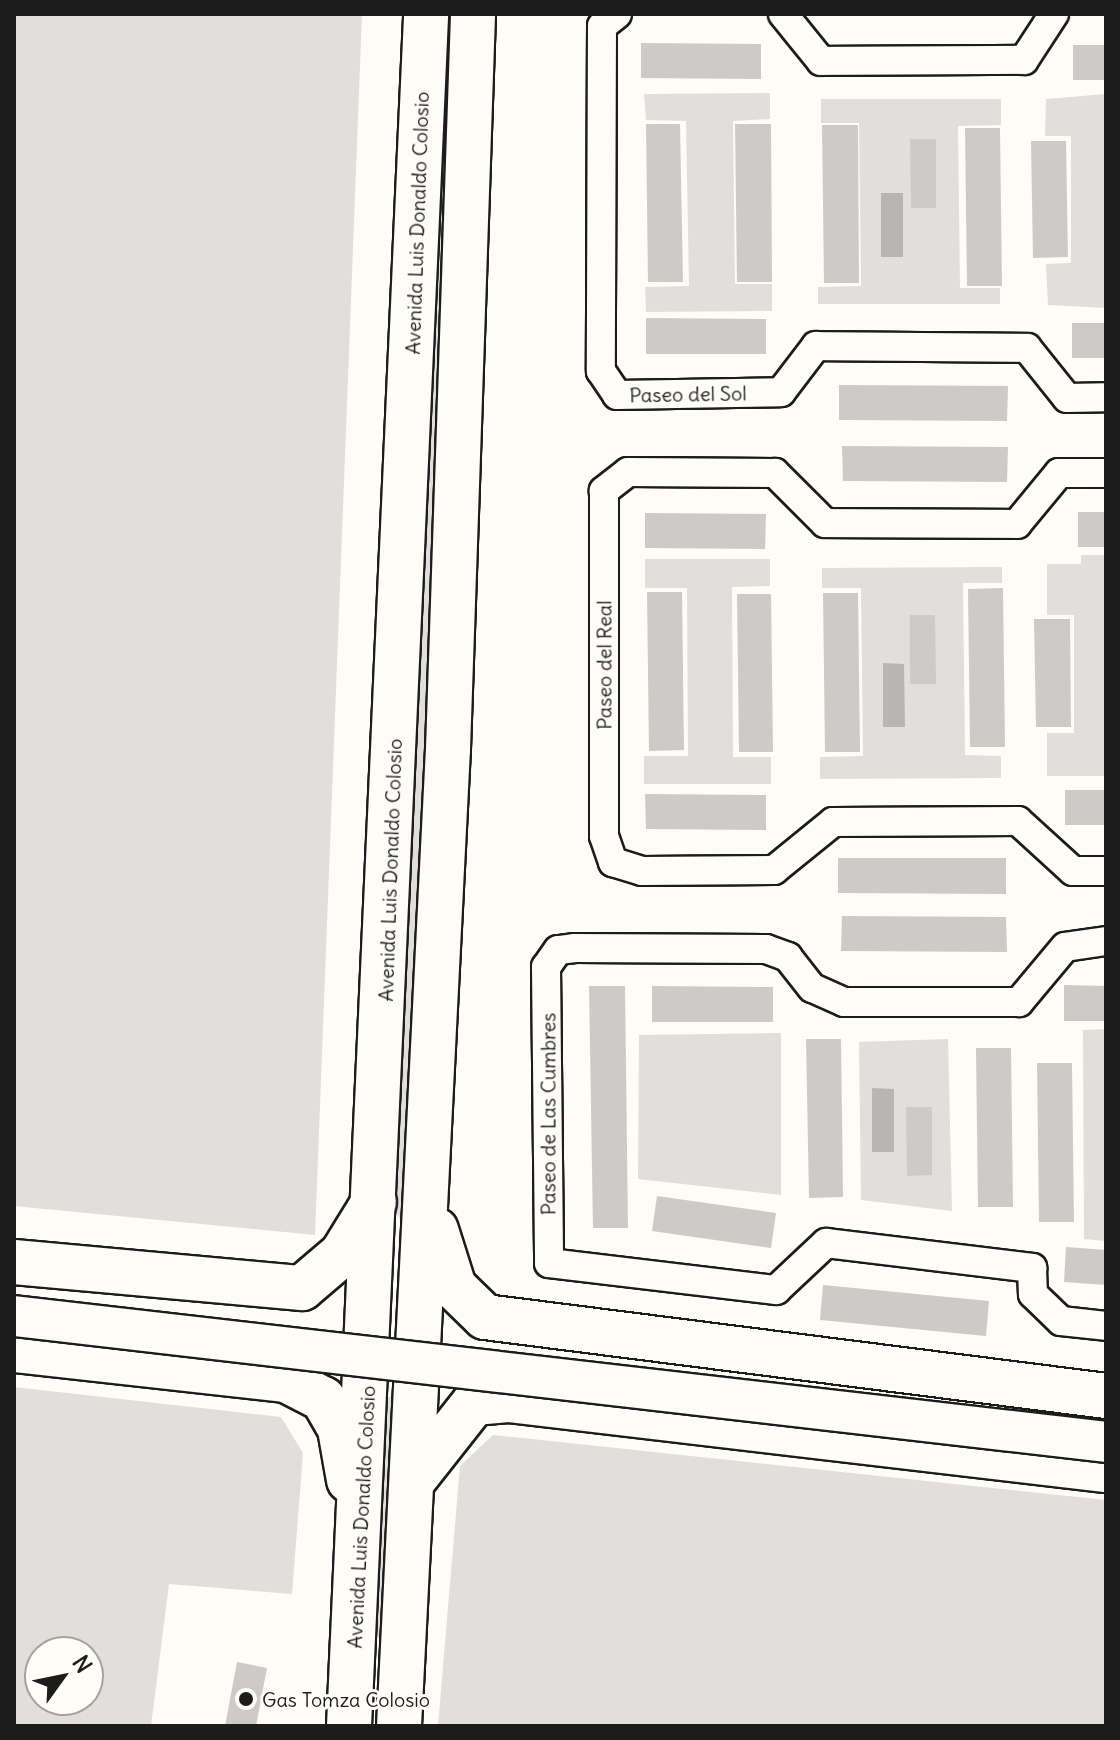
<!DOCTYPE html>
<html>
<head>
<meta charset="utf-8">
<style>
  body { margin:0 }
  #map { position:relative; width:1120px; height:1740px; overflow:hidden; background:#fdfcf7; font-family:Delius,sans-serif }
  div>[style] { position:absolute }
  .green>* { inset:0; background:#e0dfdb }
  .water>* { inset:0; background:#b7b6b2 }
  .building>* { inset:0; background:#cccbc8 }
  .roads { filter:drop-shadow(2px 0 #1c1c1c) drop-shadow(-2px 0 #1c1c1c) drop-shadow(0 2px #1c1c1c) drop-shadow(0 -2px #1c1c1c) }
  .minor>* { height:28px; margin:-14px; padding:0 14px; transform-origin:14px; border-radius:14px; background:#fdfcf7 }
  .primary>* { height:44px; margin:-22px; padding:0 22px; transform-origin:22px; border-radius:22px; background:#fdfcf7 }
  .bridges { filter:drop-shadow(2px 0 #1c1c1c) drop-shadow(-2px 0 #1c1c1c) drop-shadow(0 2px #1c1c1c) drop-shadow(0 -2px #1c1c1c) }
  .secondary-bridge>* { height:40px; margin:-20px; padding:0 20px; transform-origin:20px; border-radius:20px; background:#fdfcf7 }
  .dots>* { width:22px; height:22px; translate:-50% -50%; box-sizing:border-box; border:4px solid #fdfcf7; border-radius:50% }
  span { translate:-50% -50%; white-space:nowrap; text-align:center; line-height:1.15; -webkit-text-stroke:6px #fdfcf7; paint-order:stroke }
  .street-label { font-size:20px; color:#1c1c1c }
  .poi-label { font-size:20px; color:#1c1c1c }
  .left { translate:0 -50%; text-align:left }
  .frame { position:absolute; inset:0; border:16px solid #1c1c1c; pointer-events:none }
  .north { position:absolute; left:24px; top:1636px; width:80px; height:80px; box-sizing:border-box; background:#fdfcf7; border:2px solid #a3a29f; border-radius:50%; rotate:57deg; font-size:22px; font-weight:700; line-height:32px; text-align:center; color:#1c1c1c }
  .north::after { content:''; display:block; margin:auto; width:28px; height:36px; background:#1c1c1c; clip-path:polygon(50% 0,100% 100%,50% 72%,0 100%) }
</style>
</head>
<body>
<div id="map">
  <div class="green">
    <div style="clip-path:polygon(14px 14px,362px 14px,315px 1235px,14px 1206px)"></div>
    <div style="clip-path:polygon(441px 14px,458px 14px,410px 1210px,400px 1218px,391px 1208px,416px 745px)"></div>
    <div style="clip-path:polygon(770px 93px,770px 119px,733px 121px,735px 284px,772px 284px,772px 311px,646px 312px,645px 287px,689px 286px,686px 121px,646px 120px,644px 94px)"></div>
    <div style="clip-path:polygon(1106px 94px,1106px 308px,1048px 305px,1046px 264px,1071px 263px,1071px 136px,1045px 136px,1046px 99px)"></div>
    <div style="clip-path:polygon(821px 99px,1001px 99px,1001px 125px,958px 126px,960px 288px,1000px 288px,1000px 304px,818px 304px,818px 287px,861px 286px,859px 123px,821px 123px)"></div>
    <div style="clip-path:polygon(1081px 555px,1106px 555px,1106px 776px,1047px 776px,1047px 733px,1074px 733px,1074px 615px,1047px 615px,1047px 564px,1081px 564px)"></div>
    <div style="clip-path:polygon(645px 559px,770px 559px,770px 586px,732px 587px,733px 757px,771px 757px,771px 784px,644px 784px,644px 756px,688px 756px,687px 588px,645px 588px)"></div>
    <div style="clip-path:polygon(1002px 567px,1002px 583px,963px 583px,965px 755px,1001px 756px,1001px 778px,820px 779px,820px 757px,863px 756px,861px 588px,822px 588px,822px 568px)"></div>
    <div style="clip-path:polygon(1106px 1029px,1106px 1241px,1084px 1239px,1083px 1030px)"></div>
    <div style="clip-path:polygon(781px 1033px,781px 1195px,638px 1179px,639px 1035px)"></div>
    <div style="clip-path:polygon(948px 1039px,952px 1211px,861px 1200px,859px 1042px)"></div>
    <div style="clip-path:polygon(evenodd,14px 1387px,281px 1417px,303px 1453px,292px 1594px,169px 1584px,151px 1726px,14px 1726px,14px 1387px,40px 1652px,88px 1652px,88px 1700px,40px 1700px,40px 1652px)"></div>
    <div style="clip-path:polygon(392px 1396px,401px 1402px,388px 1629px,379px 1638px,370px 1631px,384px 1399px)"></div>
    <div style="clip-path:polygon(493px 1435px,1106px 1500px,1106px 1726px,438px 1726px,460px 1466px)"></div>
  </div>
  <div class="water">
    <div style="clip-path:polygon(881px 193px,903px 193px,903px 257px,881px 257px)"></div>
    <div style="clip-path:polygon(883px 663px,904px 664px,905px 727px,883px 727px)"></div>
    <div style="clip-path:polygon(872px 1088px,894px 1089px,894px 1152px,872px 1152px)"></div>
  </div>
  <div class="building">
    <div style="clip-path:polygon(641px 43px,761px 44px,761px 79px,641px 78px)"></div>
    <div style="clip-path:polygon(1073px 45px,1106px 45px,1106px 80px,1073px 80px)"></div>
    <div style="clip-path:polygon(646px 124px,680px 124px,683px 282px,648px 282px)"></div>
    <div style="clip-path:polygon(735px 124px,771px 124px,772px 282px,737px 282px)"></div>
    <div style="clip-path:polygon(822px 125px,858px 125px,859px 283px,824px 283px)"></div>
    <div style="clip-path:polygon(965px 128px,1000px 128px,1002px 286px,967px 286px)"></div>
    <div style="clip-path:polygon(910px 139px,936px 139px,936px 208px,911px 208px)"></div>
    <div style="clip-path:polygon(1031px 141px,1066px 141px,1068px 257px,1033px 258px)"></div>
    <div style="clip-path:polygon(646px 318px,766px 319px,766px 354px,646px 354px)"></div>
    <div style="clip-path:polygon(1072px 323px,1106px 323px,1106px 358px,1072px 358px)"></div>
    <div style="clip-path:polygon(839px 385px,1008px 386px,1007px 421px,839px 420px)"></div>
    <div style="clip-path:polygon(842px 446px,1008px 447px,1007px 482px,843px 481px)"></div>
    <div style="clip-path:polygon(1078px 512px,1106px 512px,1106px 547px,1078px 547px)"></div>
    <div style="clip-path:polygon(645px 513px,766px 514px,765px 549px,645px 548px)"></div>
    <div style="clip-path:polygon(1003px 588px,1005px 747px,970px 747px,968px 589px)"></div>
    <div style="clip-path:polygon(647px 592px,682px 592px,684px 750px,649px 751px)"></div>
    <div style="clip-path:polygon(823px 593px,858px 593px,860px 752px,825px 752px)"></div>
    <div style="clip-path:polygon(737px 594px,771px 594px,773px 752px,739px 752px)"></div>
    <div style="clip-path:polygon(910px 615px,935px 615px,936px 684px,910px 684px)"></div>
    <div style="clip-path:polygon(1034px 619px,1070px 619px,1071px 727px,1036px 727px)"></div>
    <div style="clip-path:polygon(1065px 790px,1106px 790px,1106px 825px,1065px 825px)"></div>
    <div style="clip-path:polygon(645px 794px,766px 795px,766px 830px,646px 829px)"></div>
    <div style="clip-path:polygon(838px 858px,1006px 858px,1006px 894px,838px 893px)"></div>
    <div style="clip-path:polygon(842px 916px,1006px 917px,1007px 952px,841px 951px)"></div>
    <div style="clip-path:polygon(1064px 985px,1106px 986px,1106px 1021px,1064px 1021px)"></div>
    <div style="clip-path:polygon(589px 986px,625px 986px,628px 1228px,593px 1228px)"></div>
    <div style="clip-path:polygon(652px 986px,773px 987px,773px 1022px,652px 1022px)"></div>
    <div style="clip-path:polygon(806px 1039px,841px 1039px,843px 1197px,809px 1198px)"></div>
    <div style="clip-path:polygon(976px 1048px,1011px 1048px,1013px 1207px,978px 1207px)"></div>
    <div style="clip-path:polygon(1037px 1063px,1072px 1063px,1074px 1222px,1039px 1222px)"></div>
    <div style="clip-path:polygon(906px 1107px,932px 1107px,932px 1175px,907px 1176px)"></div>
    <div style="clip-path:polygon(657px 1196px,776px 1213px,771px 1248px,652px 1231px)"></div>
    <div style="clip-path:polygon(1066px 1247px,1106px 1250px,1106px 1285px,1064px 1282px)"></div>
    <div style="clip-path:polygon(823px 1285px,989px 1301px,986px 1336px,820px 1320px)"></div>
    <div style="clip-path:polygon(237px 1662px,267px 1668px,256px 1726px,225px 1726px)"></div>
  </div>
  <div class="roads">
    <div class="minor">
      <div style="left:617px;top:14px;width:19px;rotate:141deg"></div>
      <div style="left:602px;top:26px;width:345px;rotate:90.2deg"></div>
      <div style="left:601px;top:371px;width:29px;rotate:56deg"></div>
      <div style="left:617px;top:395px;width:164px;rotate:-1deg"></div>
      <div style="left:781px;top:392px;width:58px;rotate:-52.7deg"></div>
      <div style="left:816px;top:346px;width:211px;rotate:0.5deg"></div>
      <div style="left:1027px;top:348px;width:64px;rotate:51.3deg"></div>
      <div style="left:1067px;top:398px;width:39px;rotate:-1deg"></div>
      <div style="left:783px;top:14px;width:60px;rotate:51deg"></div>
      <div style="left:821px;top:61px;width:203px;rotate:-0.3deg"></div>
      <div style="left:1024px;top:60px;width:55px;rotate:-56.9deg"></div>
      <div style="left:1106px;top:473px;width:47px;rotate:180deg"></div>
      <div style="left:1059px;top:473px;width:66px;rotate:129.5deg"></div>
      <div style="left:1017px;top:524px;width:192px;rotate:-179.7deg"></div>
      <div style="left:825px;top:523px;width:71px;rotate:-135deg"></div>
      <div style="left:775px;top:473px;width:147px;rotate:-179.6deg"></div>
      <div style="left:628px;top:472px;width:31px;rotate:142deg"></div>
      <div style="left:604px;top:491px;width:345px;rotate:90deg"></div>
      <div style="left:604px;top:836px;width:28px;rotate:71deg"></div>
      <div style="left:613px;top:862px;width:30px;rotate:17deg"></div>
      <div style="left:642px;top:871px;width:132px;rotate:-0.4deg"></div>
      <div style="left:774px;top:870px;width:76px;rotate:-39.1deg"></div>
      <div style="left:833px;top:822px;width:185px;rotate:-0.3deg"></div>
      <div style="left:1018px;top:821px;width:74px;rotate:42.3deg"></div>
      <div style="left:1073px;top:871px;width:33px"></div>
      <div style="left:1106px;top:941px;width:41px;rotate:171.7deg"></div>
      <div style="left:1065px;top:947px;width:72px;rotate:129.9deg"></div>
      <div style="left:1019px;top:1002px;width:175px;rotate:180deg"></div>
      <div style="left:844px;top:1002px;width:35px;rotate:-156deg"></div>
      <div style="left:812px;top:988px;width:39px;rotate:-128deg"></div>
      <div style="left:788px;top:957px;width:23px;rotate:-160deg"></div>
      <div style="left:766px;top:949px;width:191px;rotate:-179.7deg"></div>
      <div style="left:575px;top:948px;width:17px;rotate:173deg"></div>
      <div style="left:558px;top:950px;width:21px;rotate:125deg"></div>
      <div style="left:546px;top:967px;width:296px;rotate:89.4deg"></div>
      <div style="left:549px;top:1263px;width:229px;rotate:6.8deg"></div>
      <div style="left:776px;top:1290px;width:69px;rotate:-43.2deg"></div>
      <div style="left:826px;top:1243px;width:208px;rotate:6.9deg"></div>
      <div style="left:1032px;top:1268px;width:26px;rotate:88deg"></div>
      <div style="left:1033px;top:1294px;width:39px;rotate:44deg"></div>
      <div style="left:1061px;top:1321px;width:45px;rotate:6.3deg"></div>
    </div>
    <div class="primary">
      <div style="left:436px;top:1230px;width:60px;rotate:72.5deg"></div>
      <div style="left:454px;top:1287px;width:43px;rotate:44.1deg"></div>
      <div style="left:485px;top:1317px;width:626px;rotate:7.25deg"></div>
      <div style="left:14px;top:1262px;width:289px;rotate:5.2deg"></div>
      <div style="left:302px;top:1288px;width:52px;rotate:-40.4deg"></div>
      <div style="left:342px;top:1254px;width:61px;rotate:-58.4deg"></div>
      <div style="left:14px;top:1350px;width:274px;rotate:6.3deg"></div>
      <div style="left:286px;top:1380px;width:42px;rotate:27.2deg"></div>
      <div style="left:323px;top:1399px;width:34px;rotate:60deg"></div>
      <div style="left:340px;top:1429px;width:52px;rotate:80deg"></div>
      <div style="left:414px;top:1479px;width:97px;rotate:-51.7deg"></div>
      <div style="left:474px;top:1403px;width:34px;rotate:-5deg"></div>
      <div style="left:508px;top:1400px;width:602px;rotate:6.68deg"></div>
      <div style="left:349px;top:1726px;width:1714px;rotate:-87.42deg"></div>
      <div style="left:399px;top:1726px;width:978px;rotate:-87.13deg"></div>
      <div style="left:448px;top:749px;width:735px;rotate:-88.05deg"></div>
    </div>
  </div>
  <div class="bridges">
    <div class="secondary-bridge">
      <div style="left:14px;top:1316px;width:1099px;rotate:6.58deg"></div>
    </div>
  </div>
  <div class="dots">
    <div style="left:246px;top:1699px;background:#1c1c1c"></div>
  </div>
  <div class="street-label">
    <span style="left:417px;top:223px;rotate:-88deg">Avenida Luis Donaldo Colosio</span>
    <span style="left:688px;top:394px;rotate:-1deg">Paseo del Sol</span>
    <span style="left:604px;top:665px;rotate:-90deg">Paseo del Real</span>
    <span style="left:390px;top:870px;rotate:-88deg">Avenida Luis Donaldo Colosio</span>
    <span style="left:548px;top:1114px;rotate:-90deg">Paseo de Las Cumbres</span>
    <span style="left:361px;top:1517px;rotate:-87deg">Avenida Luis Donaldo Colosio</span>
  </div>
  <div class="poi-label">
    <span class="left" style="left:262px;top:1699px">Gas Tomza Colosio</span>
  </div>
  <div class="frame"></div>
  <div class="north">N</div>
</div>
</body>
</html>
